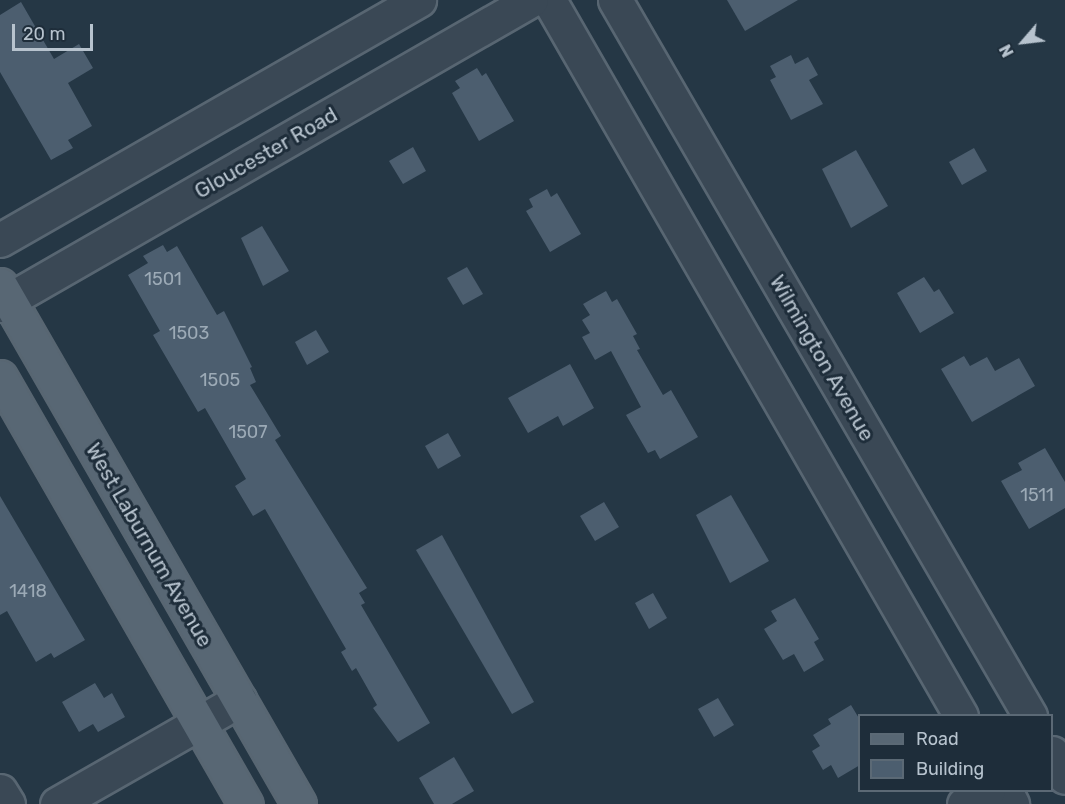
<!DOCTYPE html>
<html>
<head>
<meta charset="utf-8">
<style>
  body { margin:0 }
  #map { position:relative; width:1065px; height:804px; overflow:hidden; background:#253745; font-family:Rubik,sans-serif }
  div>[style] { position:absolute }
  .building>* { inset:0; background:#4c5e6f }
  .roads { filter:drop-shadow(2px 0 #586672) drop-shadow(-2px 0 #586672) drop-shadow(0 2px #586672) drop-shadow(0 -2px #586672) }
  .minor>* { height:33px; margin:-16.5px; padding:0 16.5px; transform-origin:16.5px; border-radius:16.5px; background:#3a4855 }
  .major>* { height:33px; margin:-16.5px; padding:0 16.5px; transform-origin:16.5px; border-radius:16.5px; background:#586774 }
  span { translate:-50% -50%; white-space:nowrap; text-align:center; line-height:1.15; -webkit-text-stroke:6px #1e2d3a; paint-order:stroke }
  .number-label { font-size:18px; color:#9caab6 }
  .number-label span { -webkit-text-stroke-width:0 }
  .street-label { font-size:21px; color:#b7c3ce }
  .legend { position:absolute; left:858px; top:714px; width:195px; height:78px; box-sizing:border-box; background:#1e2d3a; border:2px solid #5b6975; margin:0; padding:8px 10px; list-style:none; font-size:18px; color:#b7c3ce }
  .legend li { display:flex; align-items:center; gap:12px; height:30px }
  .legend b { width:30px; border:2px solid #5b6975 }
  .north { position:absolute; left:993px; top:12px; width:60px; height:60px; -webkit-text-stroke:4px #1e2d3a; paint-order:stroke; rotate:242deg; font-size:16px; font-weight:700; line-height:24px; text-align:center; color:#b7c3ce }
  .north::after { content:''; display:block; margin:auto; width:21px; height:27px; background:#b7c3ce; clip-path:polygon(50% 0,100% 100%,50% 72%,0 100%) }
  .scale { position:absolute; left:12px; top:24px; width:81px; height:27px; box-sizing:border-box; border:3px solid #b7c3ce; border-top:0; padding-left:8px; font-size:18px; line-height:21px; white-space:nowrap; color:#b7c3ce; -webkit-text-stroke:4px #1e2d3a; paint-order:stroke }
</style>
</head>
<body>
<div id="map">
  <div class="building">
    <div style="clip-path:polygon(727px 0,798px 0,745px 31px)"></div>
    <div style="clip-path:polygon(21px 2px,54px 59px,79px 44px,93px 68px,68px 83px,92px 126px,68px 140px,73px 148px,51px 160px,0 72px,0 15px)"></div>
    <div style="clip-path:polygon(791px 55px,795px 64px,808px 57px,818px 75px,809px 80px,823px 104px,791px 120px,770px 80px,776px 77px,770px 66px)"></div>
    <div style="clip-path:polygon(477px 68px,482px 76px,486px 73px,514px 121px,479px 141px,452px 93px,460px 88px,455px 81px)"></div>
    <div style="clip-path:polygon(413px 147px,426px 171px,403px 184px,389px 161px)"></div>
    <div style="clip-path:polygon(974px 148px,987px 171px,962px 185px,949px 162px)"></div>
    <div style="clip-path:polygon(856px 150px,888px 206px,851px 228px,822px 169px)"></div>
    <div style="clip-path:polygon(547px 189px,551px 197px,557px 193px,581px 234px,550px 252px,526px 211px,533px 207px,529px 199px)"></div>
    <div style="clip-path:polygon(262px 226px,289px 271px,263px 286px,241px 238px)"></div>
    <div style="clip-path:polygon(163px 245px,167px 252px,177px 246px,217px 315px,224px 311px,252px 367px,250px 368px,256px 382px,250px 385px,281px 436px,275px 440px,367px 588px,359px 593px,365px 603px,361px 605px,430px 723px,398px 742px,373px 708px,377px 705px,356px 668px,352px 671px,341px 652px,346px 649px,265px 509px,253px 516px,235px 486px,246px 479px,205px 408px,198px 412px,153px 335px,160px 331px,128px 275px,148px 263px,143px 256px)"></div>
    <div style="clip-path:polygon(467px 267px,483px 294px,463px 305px,447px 278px)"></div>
    <div style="clip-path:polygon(924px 277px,934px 292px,939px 289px,954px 313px,920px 333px,897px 293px)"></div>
    <div style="clip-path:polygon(606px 291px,612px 302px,617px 299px,637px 334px,633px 336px,640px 349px,637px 350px,663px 395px,671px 390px,698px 437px,660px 459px,655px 450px,648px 453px,626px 415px,641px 407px,611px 351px,595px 360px,582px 337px,590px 333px,582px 320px,590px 315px,583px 304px)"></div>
    <div style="clip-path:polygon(316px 330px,329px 352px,307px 365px,295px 342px)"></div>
    <div style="clip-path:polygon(964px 356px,970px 366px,987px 357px,995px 371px,1019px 358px,1035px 386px,972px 422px,941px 369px)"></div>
    <div style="clip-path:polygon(570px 364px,594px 408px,563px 426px,558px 416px,528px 433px,508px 398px)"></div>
    <div style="clip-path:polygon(448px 433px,461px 456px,438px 469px,425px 446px)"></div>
    <div style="clip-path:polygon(1045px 448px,1065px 482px,1065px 508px,1029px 529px,1001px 481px,1022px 470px,1018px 463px)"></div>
    <div style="clip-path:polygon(731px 495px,769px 561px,730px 583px,696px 515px)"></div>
    <div style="clip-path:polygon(0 496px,85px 640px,54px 658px,51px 653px,36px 662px,7px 611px,0 615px)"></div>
    <div style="clip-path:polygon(604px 502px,619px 527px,595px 541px,580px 516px)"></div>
    <div style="clip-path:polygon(442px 535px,534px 702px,512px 714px,416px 550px)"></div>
    <div style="clip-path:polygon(653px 593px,667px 618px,649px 629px,635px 603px)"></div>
    <div style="clip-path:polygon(795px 598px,819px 639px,814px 642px,824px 660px,804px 672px,794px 654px,783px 660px,764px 629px,777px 621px,771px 611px)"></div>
    <div style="clip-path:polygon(95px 683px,104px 698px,112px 693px,125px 717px,98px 732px,93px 724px,79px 732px,62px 702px)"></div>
    <div style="clip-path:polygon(718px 698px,734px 725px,714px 737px,698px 709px)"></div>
    <div style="clip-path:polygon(851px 705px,860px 720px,860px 765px,838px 778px,831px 765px,823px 770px,812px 751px,820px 746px,813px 735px,831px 724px,828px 719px)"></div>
    <div style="clip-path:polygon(454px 757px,474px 791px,452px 804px,434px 804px,419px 778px)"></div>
  </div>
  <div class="roads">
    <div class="minor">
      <div style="left:549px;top:0;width:826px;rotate:60.08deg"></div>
      <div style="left:615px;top:0;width:828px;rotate:59.9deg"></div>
      <div style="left:0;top:240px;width:483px;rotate:-29.8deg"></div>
      <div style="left:0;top:305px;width:612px;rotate:-29.87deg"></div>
      <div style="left:1052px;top:753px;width:27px;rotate:62deg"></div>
      <div style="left:1005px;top:790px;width:16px;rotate:63deg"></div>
      <div style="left:0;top:791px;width:15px;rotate:58deg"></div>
      <div style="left:57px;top:804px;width:210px;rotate:-29.7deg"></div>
      <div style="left:964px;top:804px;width:28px;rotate:-30deg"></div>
    </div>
    <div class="major">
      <div style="left:0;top:285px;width:599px;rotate:60.05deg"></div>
      <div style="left:0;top:377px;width:493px;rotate:60.1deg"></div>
    </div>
  </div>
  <div class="number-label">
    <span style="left:163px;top:279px">1501</span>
    <span style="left:189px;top:333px">1503</span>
    <span style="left:220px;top:380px">1505</span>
    <span style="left:248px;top:432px">1507</span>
    <span style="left:1037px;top:495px">1511</span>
    <span style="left:28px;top:591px">1418</span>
  </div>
  <div class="street-label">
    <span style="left:266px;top:153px;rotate:-30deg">Gloucester Road</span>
    <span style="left:822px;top:358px;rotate:60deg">Wilmington Avenue</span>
    <span style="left:149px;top:545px;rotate:60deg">West Laburnum Avenue</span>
  </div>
  <ul class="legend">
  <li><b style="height:8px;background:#586774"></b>Road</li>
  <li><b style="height:16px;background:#4c5e6f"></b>Building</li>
  </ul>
  <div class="north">N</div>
  <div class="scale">20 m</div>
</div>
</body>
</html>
